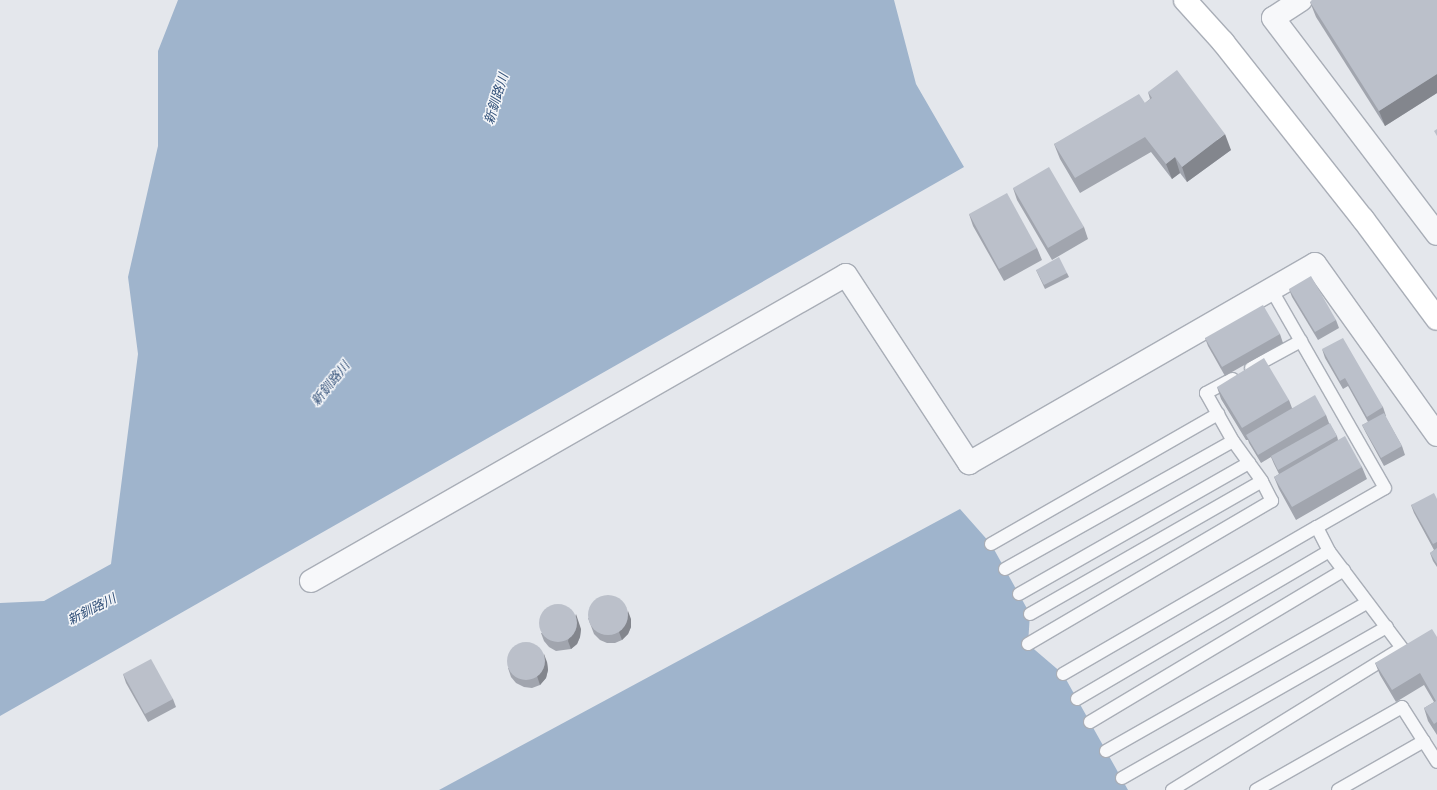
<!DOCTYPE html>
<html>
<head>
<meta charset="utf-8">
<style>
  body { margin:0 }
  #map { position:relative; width:1437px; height:790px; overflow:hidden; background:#e4e7ec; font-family:Poppins,"Noto Sans JP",sans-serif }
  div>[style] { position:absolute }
  .water>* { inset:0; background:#9fb4cc }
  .roads { filter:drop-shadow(1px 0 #a9aeb7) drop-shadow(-1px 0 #a9aeb7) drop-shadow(0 1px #a9aeb7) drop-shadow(0 -1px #a9aeb7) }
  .lane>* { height:12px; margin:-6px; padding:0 6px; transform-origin:6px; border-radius:6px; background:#f7f8fa }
  .street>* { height:22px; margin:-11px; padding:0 11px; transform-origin:11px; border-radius:11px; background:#f7f8fa }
  .secondary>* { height:22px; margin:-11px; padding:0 11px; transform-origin:11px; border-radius:11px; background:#fff }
  .wall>* { inset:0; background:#a1a5ae }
  .shaded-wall>* { inset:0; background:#83868d }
  .building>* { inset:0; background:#bbc0ca }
  .round { border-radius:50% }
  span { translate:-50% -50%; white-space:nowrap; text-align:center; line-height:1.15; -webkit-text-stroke:3px #f4f6f9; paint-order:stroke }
  .water-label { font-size:13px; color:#34527a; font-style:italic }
</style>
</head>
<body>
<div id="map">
  <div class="water">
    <div style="clip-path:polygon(178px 0,894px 0,916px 84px,964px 167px,0 716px,0 603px,44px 601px,111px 564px,138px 354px,128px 277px,158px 146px,158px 51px)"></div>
    <div style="clip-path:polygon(960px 509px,991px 544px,1030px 614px,1028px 644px,1063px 674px,1128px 790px,439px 790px)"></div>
  </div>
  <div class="roads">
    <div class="lane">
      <div style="left:1251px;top:368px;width:57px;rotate:-28.4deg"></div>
      <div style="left:991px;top:544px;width:262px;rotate:-29.8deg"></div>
      <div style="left:1005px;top:569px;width:261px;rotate:-29.3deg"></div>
      <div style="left:1019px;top:594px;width:265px;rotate:-29.7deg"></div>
      <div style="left:1030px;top:614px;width:267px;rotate:-29.8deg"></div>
      <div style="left:1028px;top:644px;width:283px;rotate:-30.4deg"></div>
      <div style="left:1272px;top:501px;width:22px;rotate:-117deg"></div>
      <div style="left:1262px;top:481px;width:49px;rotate:-125.9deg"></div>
      <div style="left:1233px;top:441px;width:55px;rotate:-119.4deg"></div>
      <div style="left:1206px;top:393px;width:30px;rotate:-28deg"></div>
      <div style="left:1063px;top:674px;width:293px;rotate:-30.1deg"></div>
      <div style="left:1077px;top:699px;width:292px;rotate:-30.4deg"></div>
      <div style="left:1090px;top:722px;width:296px;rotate:-30.9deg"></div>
      <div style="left:1106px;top:751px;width:300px;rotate:-29.6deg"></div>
      <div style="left:1122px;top:778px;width:305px;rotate:-29.7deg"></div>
      <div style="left:1172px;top:790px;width:270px;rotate:-31.7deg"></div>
      <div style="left:1402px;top:648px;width:121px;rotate:-127deg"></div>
      <div style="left:1329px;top:551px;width:27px;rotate:-117deg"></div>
      <div style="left:1317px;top:527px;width:78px;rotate:-29.8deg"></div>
      <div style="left:1385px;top:488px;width:229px;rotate:-119.8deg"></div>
      <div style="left:1256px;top:790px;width:168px;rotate:-29.6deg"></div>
      <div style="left:1402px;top:707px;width:65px;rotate:57.5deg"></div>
      <div style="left:1338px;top:790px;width:99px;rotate:-29.7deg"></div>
    </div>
    <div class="street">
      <div style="left:1301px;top:0;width:33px;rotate:147deg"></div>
      <div style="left:1273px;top:18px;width:271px;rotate:52.8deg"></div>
      <div style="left:311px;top:581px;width:616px;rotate:-29.77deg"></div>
      <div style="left:846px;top:275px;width:225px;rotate:56.8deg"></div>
      <div style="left:969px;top:463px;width:399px;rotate:-29.9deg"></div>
      <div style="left:1315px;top:264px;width:210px;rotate:54.5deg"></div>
    </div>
    <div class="secondary">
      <div style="left:1185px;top:0;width:57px;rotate:47.9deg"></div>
      <div style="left:1223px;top:42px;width:226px;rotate:51.7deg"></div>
      <div style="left:1363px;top:219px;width:124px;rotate:53.5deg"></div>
    </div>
  </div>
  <div class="wall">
    <div style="clip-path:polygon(1437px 0,1437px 93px,1385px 126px,1316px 17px,1310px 2px)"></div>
    <div style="clip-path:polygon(1148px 92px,1231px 150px,1187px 182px,1180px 173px,1172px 179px,1151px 152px,1080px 193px,1060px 159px,1054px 144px,1145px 103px,1150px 99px)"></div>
    <div style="clip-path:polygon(1013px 188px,1084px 227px,1088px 239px,1052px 260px,1017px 200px)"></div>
    <div style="clip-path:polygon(969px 214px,1037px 248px,1042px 260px,1004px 281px,973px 226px)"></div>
    <div style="clip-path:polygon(1036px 270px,1067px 273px,1069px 277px,1045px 289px)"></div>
    <div style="clip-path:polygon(1289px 289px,1336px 320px,1339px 328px,1318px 340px,1292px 297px)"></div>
    <div style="clip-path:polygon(1280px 334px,1283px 343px,1225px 376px,1208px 346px,1205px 338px)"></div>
    <div style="clip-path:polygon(1322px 349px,1383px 407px,1386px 416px,1385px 416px,1402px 446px,1405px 455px,1384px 466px,1366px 433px,1362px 425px,1368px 422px,1348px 386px,1343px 389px,1325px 358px)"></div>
    <div style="clip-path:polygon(1217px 387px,1289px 400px,1292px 408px,1326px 415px,1329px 423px,1337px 436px,1338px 440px,1362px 467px,1367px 479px,1296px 520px,1279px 489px,1274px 477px,1279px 474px,1274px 464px,1271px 457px,1261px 463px,1249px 443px,1248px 440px,1246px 440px,1221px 399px)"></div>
    <div style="clip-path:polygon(1437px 499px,1437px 567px,1433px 561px,1430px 553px,1434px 550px,1414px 513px,1411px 505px)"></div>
    <div style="clip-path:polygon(588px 618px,631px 619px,631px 627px,628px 634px,622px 640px,615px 643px,607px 643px,600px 640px,594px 634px)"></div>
    <div style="clip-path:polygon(581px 629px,580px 637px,577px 644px,571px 649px,556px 651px,549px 647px,544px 641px,541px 633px)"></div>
    <div style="clip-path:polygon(1437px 637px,1437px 735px,1428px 721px,1424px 708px,1434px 702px,1424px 685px,1396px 702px,1380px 675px,1375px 663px)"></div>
    <div style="clip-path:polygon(547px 662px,548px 670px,546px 678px,540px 685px,532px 688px,524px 687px,516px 683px,511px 677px,508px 668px)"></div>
    <div style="clip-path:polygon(123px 674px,173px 699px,176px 707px,148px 722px,126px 683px)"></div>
  </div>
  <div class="shaded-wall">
    <div style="clip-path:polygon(1437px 74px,1437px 93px,1385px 126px,1379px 111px)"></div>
    <div style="clip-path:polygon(1225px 134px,1231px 150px,1187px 182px,1182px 167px)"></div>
    <div style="clip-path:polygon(1175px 157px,1180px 173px,1172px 179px,1166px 164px)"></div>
    <div style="clip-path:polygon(628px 611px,631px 619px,631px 627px,628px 634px,622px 640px,619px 632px)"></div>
    <div style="clip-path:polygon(576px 614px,581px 629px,580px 637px,577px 644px,571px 649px,568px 641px)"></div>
    <div style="clip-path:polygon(544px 654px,547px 662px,548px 670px,546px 678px,540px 685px,537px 676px)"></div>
  </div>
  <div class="building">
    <div style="clip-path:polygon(1312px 0,1437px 0,1437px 74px,1379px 111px,1310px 2px)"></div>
    <div style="clip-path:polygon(1177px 70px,1225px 134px,1182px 167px,1175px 157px,1166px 164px,1145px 137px,1075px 178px,1054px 144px,1139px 94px,1145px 103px,1152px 98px,1148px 92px)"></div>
    <div style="clip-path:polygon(1437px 129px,1437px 136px,1434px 131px)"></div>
    <div style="clip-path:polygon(1049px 167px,1084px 227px,1048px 248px,1013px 188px)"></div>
    <div style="clip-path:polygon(1007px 193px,1037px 248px,999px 269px,969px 214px)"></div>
    <div style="clip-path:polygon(1059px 257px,1067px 273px,1044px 285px,1036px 270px)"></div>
    <div style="clip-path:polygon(1311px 276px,1336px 320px,1315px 332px,1289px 289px)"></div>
    <div style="clip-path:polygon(1263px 305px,1280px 334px,1222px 367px,1205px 338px)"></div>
    <div style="clip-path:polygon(1343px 338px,1383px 407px,1367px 417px,1345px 378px,1340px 381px,1322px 349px)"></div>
    <div style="clip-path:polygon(1264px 358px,1289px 400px,1242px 428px,1217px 387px)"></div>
    <div style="clip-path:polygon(1315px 395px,1326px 415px,1258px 455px,1246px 435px)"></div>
    <div style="clip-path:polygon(1384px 413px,1402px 446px,1381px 458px,1362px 425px)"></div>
    <div style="clip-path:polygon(1330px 423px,1337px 436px,1278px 470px,1271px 456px)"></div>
    <div style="clip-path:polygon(1345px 436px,1362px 467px,1292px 507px,1274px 477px)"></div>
    <div style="clip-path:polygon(1434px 493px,1437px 499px,1437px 542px,1433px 544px,1411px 505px)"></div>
    <div style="clip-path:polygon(1437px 548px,1437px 564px,1430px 553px)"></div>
    <div class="round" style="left:588px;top:595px;width:40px;height:40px"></div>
    <div class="round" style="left:539px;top:604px;width:38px;height:38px"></div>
    <div style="clip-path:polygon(1432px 629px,1437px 637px,1437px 722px,1434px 724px,1424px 708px,1436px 701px,1420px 673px,1392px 690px,1375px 663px)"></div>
    <div class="round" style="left:507px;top:642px;width:38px;height:38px"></div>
    <div style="clip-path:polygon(151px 659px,173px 699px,145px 714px,123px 674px)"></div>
  </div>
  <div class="water-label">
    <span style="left:497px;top:99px;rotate:-73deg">新釧路川</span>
    <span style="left:331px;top:384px;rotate:-51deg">新釧路川</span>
    <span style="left:92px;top:610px;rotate:-27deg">新釧路川</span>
  </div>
</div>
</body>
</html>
